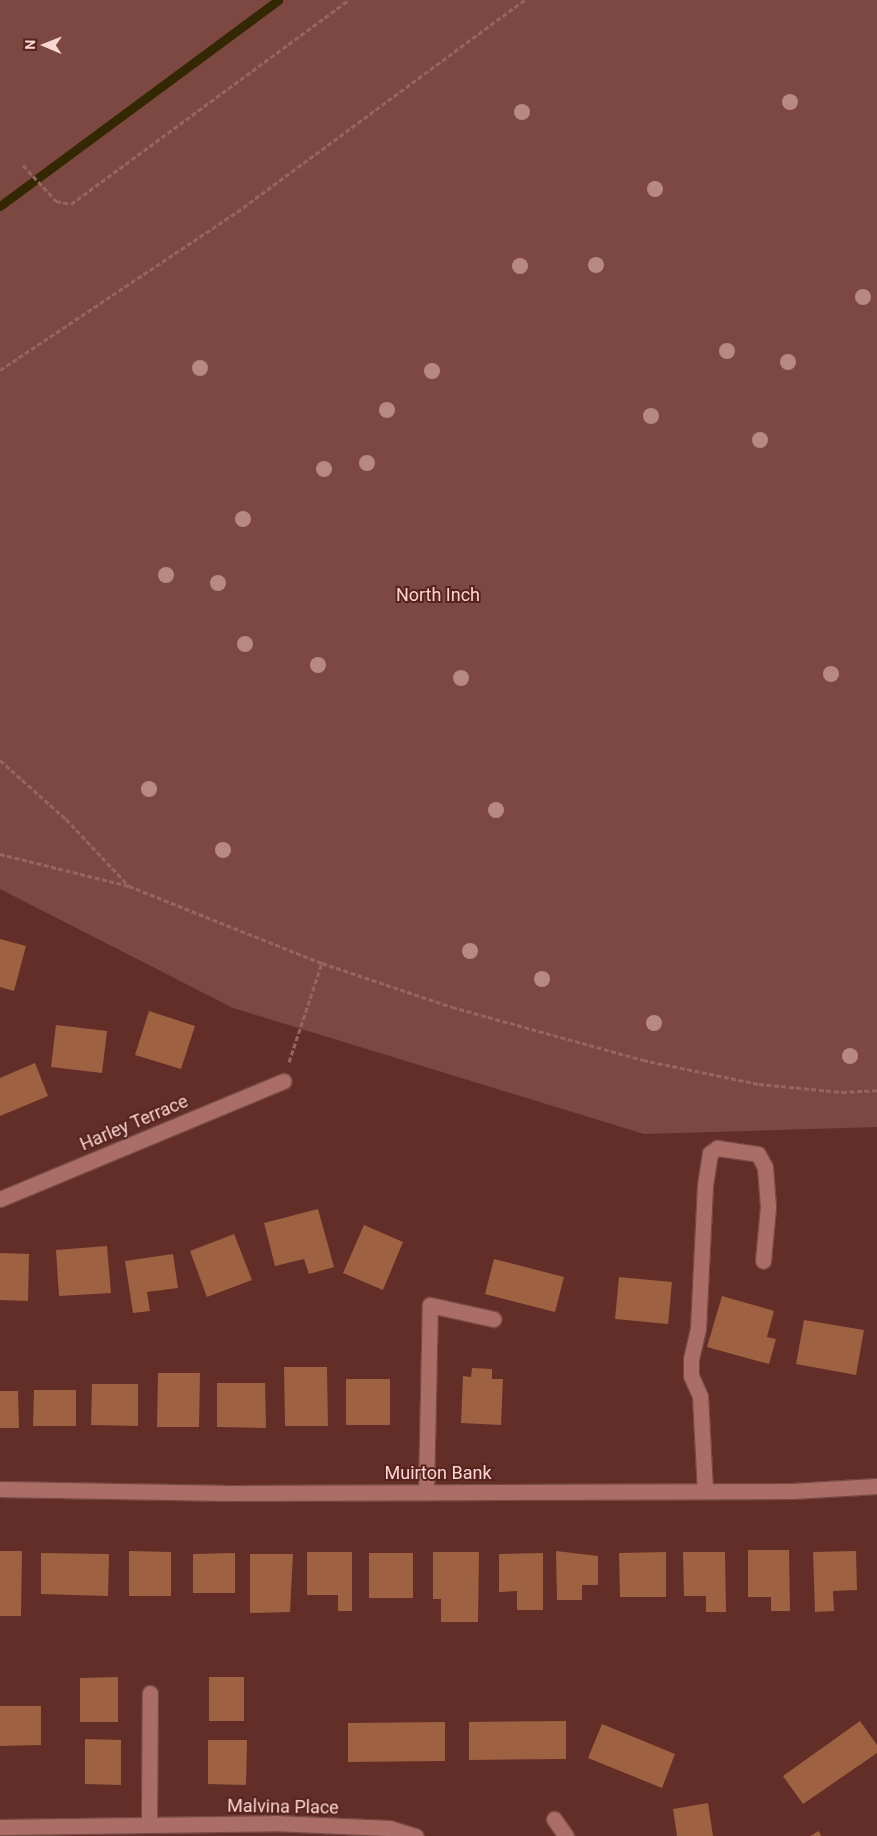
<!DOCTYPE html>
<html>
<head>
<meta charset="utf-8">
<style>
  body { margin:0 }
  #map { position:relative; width:877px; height:1836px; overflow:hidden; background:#632e28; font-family:Roboto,sans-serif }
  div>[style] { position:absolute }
  .green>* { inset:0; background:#7d4841 }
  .stream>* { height:9px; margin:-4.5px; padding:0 4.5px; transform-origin:4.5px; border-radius:4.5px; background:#342703 }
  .building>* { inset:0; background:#9e6141 }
  .path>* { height:3px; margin-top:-1.5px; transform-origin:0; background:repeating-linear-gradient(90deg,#956661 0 5px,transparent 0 7.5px) }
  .roads { filter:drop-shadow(1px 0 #784a45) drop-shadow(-1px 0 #784a45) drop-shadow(0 1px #784a45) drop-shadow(0 -1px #784a45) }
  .minor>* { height:15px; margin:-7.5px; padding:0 7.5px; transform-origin:7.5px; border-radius:7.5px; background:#ab6e66 }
  .trees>* { width:16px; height:16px; margin:-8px; border-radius:50%; background:#b88983 }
  span { translate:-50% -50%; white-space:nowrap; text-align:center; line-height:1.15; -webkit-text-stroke:4px #58231e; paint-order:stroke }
  .park-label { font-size:18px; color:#fdd3cd }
  .street-label { font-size:18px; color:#f9d6d1 }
  .north { position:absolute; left:20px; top:20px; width:50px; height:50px; -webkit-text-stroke:4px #58231e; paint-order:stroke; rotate:271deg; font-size:14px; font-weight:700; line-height:20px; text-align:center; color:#f9d6d1 }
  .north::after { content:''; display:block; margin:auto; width:18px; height:22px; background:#f9d6d1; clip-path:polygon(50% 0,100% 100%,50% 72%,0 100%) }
</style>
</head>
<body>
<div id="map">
  <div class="green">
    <div style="clip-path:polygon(0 0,877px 0,877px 1127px,644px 1134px,233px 1008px,0 889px)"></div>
  </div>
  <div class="stream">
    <div style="left:0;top:206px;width:346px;rotate:-36.5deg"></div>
  </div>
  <div class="building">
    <div style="clip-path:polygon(0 939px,26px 946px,14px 991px,0 987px)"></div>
    <div style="clip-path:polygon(149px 1011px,195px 1026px,181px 1069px,135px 1055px)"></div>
    <div style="clip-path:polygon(56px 1025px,107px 1031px,102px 1073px,51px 1067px)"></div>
    <div style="clip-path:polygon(35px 1063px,48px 1096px,0 1116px,0 1078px)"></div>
    <div style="clip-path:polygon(318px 1209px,334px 1267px,309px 1274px,304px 1259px,275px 1266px,264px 1223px)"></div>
    <div style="clip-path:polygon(364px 1225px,403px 1242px,383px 1290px,343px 1273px)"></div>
    <div style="clip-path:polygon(234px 1234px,252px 1280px,207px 1297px,190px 1251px)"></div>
    <div style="clip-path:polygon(107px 1246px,111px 1293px,59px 1296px,56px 1250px)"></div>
    <div style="clip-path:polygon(0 1253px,29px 1254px,28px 1301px,0 1300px)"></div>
    <div style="clip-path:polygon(173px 1254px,178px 1288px,147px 1292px,150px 1311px,133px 1313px,125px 1261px)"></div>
    <div style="clip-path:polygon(494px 1259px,564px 1277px,555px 1312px,485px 1294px)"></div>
    <div style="clip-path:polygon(619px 1277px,672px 1282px,668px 1324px,615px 1319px)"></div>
    <div style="clip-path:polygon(722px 1296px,774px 1311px,767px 1337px,776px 1339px,769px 1364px,707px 1347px)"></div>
    <div style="clip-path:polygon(804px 1320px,864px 1330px,856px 1375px,796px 1364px)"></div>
    <div style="clip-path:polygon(284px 1367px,327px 1367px,328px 1426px,285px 1426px)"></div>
    <div style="clip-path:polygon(472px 1368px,492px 1369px,492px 1379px,503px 1379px,501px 1425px,461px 1423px,463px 1376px,471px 1377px)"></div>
    <div style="clip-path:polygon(158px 1373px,200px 1373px,199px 1427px,157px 1427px)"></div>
    <div style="clip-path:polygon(346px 1379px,390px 1379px,390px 1425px,346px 1425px)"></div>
    <div style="clip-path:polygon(217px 1383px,265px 1383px,266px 1428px,217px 1427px)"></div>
    <div style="clip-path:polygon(92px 1384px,138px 1384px,138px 1426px,91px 1425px)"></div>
    <div style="clip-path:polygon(34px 1390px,76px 1390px,76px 1426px,33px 1426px)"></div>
    <div style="clip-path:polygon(0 1391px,18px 1391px,19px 1428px,0 1428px)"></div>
    <div style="clip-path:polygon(748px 1550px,789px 1550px,790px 1611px,771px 1611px,771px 1597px,748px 1597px)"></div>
    <div style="clip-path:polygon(0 1551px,22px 1551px,21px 1616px,0 1616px)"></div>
    <div style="clip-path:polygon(129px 1551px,171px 1552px,171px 1596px,129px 1596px)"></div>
    <div style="clip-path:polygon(556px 1551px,598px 1556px,598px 1585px,582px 1585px,582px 1600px,557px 1600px)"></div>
    <div style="clip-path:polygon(856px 1551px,857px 1590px,833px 1591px,834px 1611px,815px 1612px,813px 1552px)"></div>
    <div style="clip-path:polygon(307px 1552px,352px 1552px,352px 1611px,338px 1611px,338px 1595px,307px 1595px)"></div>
    <div style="clip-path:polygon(433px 1552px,479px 1552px,478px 1622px,441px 1622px,441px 1599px,433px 1599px)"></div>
    <div style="clip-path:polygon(666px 1552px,666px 1597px,620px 1597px,619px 1553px)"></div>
    <div style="clip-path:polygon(683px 1552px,725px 1552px,726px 1612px,706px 1612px,706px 1596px,684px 1596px)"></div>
    <div style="clip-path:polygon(41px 1553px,109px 1554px,108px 1596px,41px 1594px)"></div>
    <div style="clip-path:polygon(235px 1553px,235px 1593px,193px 1593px,193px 1554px)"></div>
    <div style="clip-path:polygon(369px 1553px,413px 1553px,413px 1598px,369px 1598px)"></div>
    <div style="clip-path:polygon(543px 1553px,543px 1610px,517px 1610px,517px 1591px,499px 1592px,499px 1554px)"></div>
    <div style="clip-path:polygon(250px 1554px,293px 1554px,290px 1612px,250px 1613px)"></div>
    <div style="clip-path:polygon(118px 1677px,118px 1722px,80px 1722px,80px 1678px)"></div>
    <div style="clip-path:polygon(209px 1677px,244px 1677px,244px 1721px,209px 1721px)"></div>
    <div style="clip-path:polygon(0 1706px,41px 1706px,41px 1745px,0 1746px)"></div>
    <div style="clip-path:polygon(566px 1721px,566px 1759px,469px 1760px,469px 1722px)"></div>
    <div style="clip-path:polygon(860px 1721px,877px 1745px,877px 1753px,803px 1804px,783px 1776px)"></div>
    <div style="clip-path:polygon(445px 1722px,445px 1761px,348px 1762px,348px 1723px)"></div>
    <div style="clip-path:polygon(602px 1724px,675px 1754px,662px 1788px,588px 1758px)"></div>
    <div style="clip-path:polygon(85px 1739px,121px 1740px,121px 1785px,85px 1784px)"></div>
    <div style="clip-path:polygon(208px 1740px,247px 1740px,246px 1785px,208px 1784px)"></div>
    <div style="clip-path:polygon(708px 1803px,713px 1836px,677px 1836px,673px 1809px)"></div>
    <div style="clip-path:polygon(819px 1831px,821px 1836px,810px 1836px)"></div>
  </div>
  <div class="path">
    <div style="left:23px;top:165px;width:49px;rotate:47.5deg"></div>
    <div style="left:56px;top:201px;width:15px;rotate:11deg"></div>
    <div style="left:71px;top:204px;width:345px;rotate:-36.3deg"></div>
    <div style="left:0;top:370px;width:285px;rotate:-33.7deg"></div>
    <div style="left:237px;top:212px;width:358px;rotate:-36.4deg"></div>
    <div style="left:0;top:760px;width:89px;rotate:41.8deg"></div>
    <div style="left:66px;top:819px;width:92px;rotate:46.8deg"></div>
    <div style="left:129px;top:886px;width:208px;rotate:21.8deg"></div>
    <div style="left:322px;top:963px;width:137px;rotate:18.7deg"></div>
    <div style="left:452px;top:1007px;width:198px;rotate:15.5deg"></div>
    <div style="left:643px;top:1060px;width:118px;rotate:11.7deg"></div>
    <div style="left:759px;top:1084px;width:83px;rotate:5.5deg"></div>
    <div style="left:842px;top:1092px;width:35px;rotate:-3deg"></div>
    <div style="left:0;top:854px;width:133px;rotate:13.9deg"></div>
    <div style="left:289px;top:1062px;width:104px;rotate:-71.6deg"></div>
  </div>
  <div class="roads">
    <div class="minor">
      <div style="left:0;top:1199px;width:307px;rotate:-22.6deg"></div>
      <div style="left:0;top:1489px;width:230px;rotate:1deg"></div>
      <div style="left:230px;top:1493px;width:562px;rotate:-0.2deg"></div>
      <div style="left:792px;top:1491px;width:85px;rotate:-3.4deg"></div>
      <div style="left:426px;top:1491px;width:186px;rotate:-88.8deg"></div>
      <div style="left:430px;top:1305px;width:65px;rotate:12.5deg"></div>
      <div style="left:705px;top:1491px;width:95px;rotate:-93deg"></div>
      <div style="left:700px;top:1396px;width:22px;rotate:-114deg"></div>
      <div style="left:691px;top:1376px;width:17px;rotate:-90deg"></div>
      <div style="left:691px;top:1359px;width:31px;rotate:-77deg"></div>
      <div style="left:698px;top:1329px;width:144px;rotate:-87.2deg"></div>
      <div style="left:705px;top:1185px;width:32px;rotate:-81deg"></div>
      <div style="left:710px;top:1153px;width:9px;rotate:-36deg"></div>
      <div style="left:717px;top:1148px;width:41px;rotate:8.3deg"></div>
      <div style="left:758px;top:1154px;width:15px;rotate:62deg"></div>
      <div style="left:765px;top:1167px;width:40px;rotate:85.7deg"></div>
      <div style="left:768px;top:1207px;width:54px;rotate:95.3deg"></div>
      <div style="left:554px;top:1819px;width:21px;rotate:55deg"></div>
      <div style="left:149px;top:1822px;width:129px;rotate:-89.6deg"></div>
      <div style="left:0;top:1827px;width:274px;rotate:-0.8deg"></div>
      <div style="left:274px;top:1823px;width:115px;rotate:2.5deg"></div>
      <div style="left:389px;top:1828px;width:28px;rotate:17deg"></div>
    </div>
  </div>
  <div class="trees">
    <div style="left:790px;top:102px"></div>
    <div style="left:522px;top:112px"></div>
    <div style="left:655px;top:189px"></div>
    <div style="left:596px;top:265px"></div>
    <div style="left:520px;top:266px"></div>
    <div style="left:863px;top:297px"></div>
    <div style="left:727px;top:351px"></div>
    <div style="left:788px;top:362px"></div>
    <div style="left:200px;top:368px"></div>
    <div style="left:432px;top:371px"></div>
    <div style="left:387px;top:410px"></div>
    <div style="left:651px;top:416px"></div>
    <div style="left:760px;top:440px"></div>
    <div style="left:367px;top:463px"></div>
    <div style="left:324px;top:469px"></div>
    <div style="left:243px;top:519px"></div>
    <div style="left:166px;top:575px"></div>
    <div style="left:218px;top:583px"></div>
    <div style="left:245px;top:644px"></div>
    <div style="left:318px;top:665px"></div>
    <div style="left:831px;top:674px"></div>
    <div style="left:461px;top:678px"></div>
    <div style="left:149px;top:789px"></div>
    <div style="left:496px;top:810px"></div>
    <div style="left:223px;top:850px"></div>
    <div style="left:470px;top:951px"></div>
    <div style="left:542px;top:979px"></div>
    <div style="left:654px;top:1023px"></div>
    <div style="left:850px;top:1056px"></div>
  </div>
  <div class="park-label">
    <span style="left:438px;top:595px">North Inch</span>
  </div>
  <div class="street-label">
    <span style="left:134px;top:1123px;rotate:-23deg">Harley Terrace</span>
    <span style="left:438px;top:1473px">Muirton Bank</span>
    <span style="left:283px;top:1807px;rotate:1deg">Malvina Place</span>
  </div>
  <div class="north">N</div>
</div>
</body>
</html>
